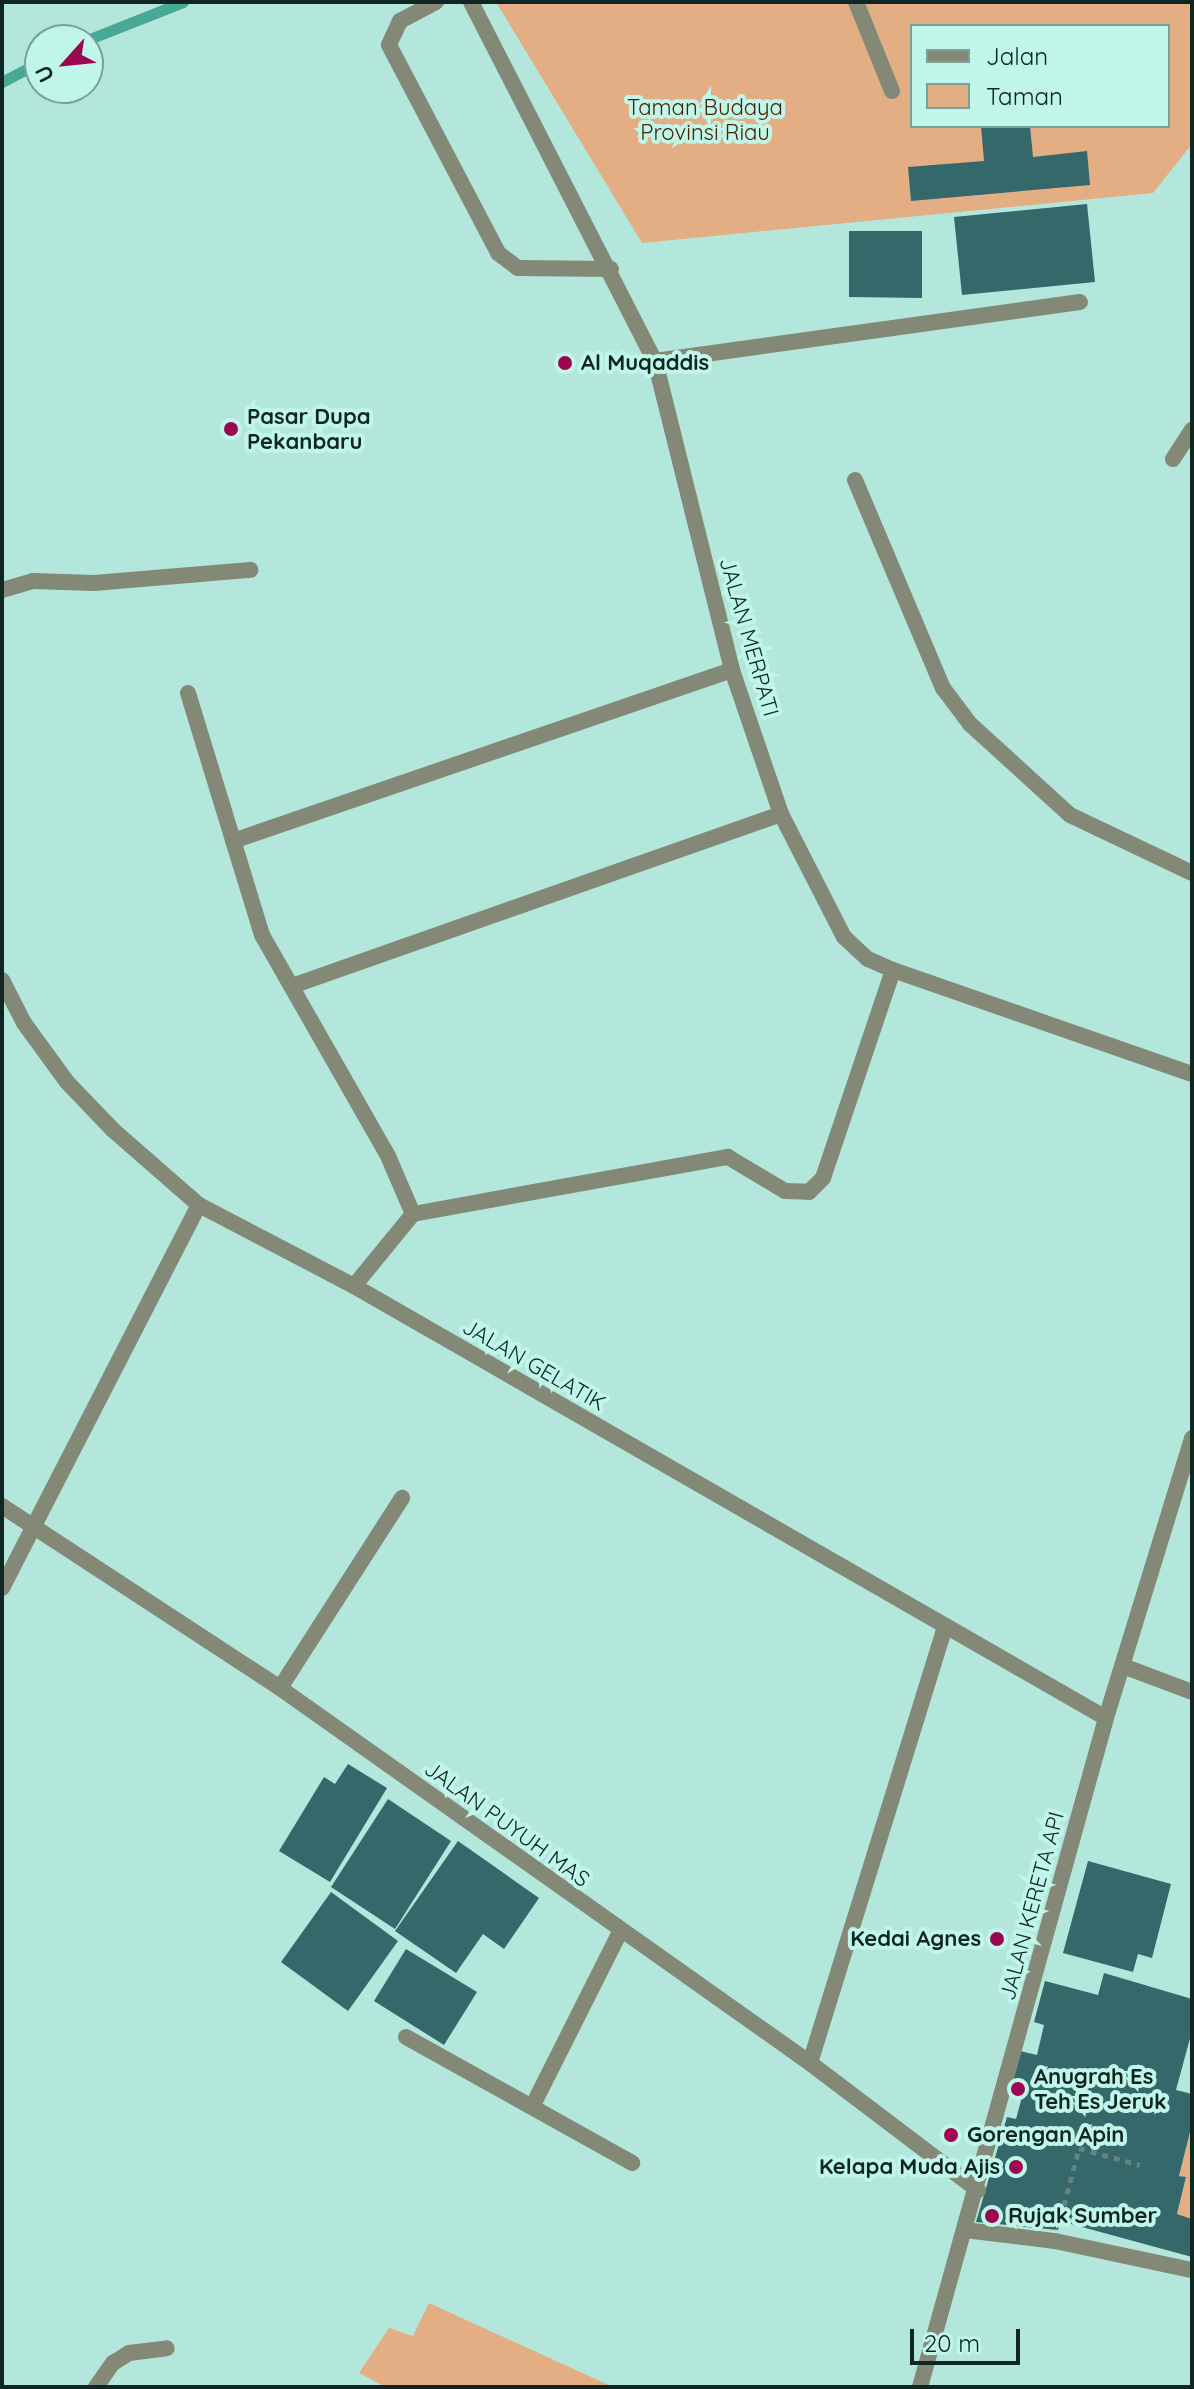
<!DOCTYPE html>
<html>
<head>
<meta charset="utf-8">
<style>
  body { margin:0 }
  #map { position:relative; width:1194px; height:2389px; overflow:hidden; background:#b3e7dc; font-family:Quicksand,sans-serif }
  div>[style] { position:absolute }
  .green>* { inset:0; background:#e3ae84 }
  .stream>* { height:11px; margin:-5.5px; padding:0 5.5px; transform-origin:5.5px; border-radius:5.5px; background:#47a896 }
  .building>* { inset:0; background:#34686b }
  .path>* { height:5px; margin-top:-2.5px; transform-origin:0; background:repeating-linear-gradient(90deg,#62867f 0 6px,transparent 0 12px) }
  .service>* { height:16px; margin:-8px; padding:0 8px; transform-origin:8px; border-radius:8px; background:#838877 }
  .minor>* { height:16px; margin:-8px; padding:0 8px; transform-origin:8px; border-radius:8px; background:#838877 }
  .tertiary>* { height:16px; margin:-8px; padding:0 8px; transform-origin:8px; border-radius:8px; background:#838877 }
  .dots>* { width:22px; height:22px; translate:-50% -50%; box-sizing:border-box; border:4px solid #c0f5e9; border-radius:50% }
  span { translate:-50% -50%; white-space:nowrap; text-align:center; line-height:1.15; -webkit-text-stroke:8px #c0f5e9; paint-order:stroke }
  .park-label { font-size:22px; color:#4a2400 }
  .poi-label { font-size:22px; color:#112622; font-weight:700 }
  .left { translate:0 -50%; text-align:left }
  .right { translate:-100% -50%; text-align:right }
  .street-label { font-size:22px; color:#112622 }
  .frame { position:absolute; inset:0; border:4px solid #112622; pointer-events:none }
  .legend { position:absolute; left:910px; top:24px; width:260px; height:104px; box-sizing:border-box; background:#c0f5e9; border:2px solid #7aa299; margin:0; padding:10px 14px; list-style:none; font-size:24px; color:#112622 }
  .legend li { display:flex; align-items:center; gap:16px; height:40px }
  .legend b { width:40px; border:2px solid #7aa299 }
  .north { position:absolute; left:24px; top:24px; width:80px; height:80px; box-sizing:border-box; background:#c0f5e9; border:2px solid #7aa299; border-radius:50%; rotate:243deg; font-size:22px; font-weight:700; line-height:32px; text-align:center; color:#112622 }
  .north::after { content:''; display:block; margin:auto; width:28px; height:36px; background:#9d0752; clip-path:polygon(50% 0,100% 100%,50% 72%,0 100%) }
  .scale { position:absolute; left:910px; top:2329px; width:110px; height:36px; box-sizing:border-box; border:4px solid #112622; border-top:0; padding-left:10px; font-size:24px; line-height:28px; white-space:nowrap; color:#112622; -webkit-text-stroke:6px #c0f5e9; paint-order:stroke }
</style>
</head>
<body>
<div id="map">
  <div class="green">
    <div style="clip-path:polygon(evenodd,496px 2px,1192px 2px,1192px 144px,1153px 193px,642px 243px,496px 2px,912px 26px,1168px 26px,1168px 126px,912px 126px,912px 26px)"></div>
    <div style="clip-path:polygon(1192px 2124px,1192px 2219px,1177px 2214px,1186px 2178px,1179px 2176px)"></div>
    <div style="clip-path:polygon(429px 2303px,613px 2387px,386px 2387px,359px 2373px,389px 2328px,413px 2336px)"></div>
  </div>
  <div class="stream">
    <div style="left:87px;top:40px;width:103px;rotate:-21.6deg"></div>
    <div style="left:2px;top:82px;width:43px;rotate:-27.8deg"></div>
  </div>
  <div class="building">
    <div style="clip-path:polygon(981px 126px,1030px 126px,1033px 157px,1087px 151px,1090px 185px,911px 201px,908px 167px,984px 161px)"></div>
    <div style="clip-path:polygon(1087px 204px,1095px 282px,962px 295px,954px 217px)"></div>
    <div style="clip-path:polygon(849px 231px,922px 231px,922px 298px,849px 297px)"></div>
    <div style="clip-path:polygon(348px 1764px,387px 1788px,330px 1882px,279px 1851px,324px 1777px,335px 1784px)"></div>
    <div style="clip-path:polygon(388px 1799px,451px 1841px,395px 1929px,331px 1887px)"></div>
    <div style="clip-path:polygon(458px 1841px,539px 1898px,504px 1949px,483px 1934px,456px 1973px,395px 1931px)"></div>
    <div style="clip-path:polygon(1088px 1861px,1171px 1884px,1152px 1958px,1138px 1954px,1133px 1972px,1063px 1953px)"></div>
    <div style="clip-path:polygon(331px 1892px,398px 1941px,348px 2011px,281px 1962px)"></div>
    <div style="clip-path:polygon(406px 1949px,477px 1992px,444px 2045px,374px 2001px)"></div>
    <div style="clip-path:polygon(1104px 1973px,1192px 1999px,1192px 2031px,1176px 2090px,1192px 2094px,1192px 2124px,1179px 2176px,1186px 2177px,1177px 2214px,1192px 2219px,1192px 2257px,1060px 2221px,1058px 2230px,976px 2222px,1007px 2117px,1016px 2119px,1025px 2086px,1012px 2082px,1020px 2051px,1037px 2055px,1044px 2025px,1034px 2022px,1045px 1981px,1098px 1995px)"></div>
  </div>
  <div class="path">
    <div style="left:1061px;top:2217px;width:71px;rotate:-75.4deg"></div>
    <div style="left:1079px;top:2148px;width:63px;rotate:15.6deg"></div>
  </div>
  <div class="service">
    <div style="left:436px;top:2px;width:41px;rotate:152.2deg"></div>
    <div style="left:400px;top:21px;width:26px;rotate:115deg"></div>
    <div style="left:389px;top:45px;width:235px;rotate:62.3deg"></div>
    <div style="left:498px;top:253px;width:25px;rotate:37deg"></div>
    <div style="left:518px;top:268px;width:93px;rotate:0.6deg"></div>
    <div style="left:856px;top:2px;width:96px;rotate:68deg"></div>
    <div style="left:2px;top:590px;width:32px;rotate:-16deg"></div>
    <div style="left:33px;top:581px;width:61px;rotate:1.9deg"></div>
    <div style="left:94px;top:583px;width:157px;rotate:-4.8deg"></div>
  </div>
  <div class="minor">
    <div style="left:471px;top:2px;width:403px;rotate:62.9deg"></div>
    <div style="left:655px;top:361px;width:318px;rotate:76deg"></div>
    <div style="left:732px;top:670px;width:152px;rotate:71.2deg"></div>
    <div style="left:781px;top:814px;width:138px;rotate:62.9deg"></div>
    <div style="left:844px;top:937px;width:33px;rotate:43deg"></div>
    <div style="left:868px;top:959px;width:27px;rotate:24deg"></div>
    <div style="left:893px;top:970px;width:317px;rotate:19.2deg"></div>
    <div style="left:655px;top:361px;width:429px;rotate:-7.9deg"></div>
    <div style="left:1173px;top:459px;width:35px;rotate:-57deg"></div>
    <div style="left:855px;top:480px;width:226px;rotate:67.1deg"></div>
    <div style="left:943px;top:688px;width:45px;rotate:53.1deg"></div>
    <div style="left:970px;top:724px;width:135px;rotate:42.3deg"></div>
    <div style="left:1070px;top:815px;width:135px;rotate:25.4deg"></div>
    <div style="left:188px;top:693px;width:253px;rotate:73deg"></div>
    <div style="left:262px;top:935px;width:254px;rotate:60.3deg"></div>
    <div style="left:388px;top:1156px;width:63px;rotate:66.7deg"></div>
    <div style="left:233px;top:841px;width:527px;rotate:-18.92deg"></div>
    <div style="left:2px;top:980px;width:48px;rotate:62.9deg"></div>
    <div style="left:24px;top:1023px;width:73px;rotate:53.9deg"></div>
    <div style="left:67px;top:1082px;width:66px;rotate:46.2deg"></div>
    <div style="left:113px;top:1130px;width:114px;rotate:41.1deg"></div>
    <div style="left:199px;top:1205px;width:175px;rotate:27.6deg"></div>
    <div style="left:354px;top:1286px;width:867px;rotate:29.88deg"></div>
    <div style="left:292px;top:986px;width:518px;rotate:-19.38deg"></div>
    <div style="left:354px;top:1286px;width:93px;rotate:-50.7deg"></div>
    <div style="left:413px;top:1214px;width:320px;rotate:-10.3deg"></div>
    <div style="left:728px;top:1157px;width:66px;rotate:30.8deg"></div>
    <div style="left:785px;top:1191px;width:24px;rotate:2deg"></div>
    <div style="left:809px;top:1192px;width:20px;rotate:-45deg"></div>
    <div style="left:823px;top:1178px;width:219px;rotate:-71.4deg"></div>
    <div style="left:2px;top:1506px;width:332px;rotate:33.2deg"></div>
    <div style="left:280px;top:1688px;width:649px;rotate:35.28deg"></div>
    <div style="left:810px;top:2063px;width:211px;rotate:37.1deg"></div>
    <div style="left:2px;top:1588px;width:431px;rotate:-62.8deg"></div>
    <div style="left:1123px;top:1666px;width:74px;rotate:20.6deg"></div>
    <div style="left:280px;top:1688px;width:226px;rotate:-57.3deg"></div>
    <div style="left:406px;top:2037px;width:259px;rotate:29.1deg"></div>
    <div style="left:810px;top:2063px;width:457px;rotate:-72.8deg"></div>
    <div style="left:532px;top:2107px;width:196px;rotate:-63.3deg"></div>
    <div style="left:965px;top:2230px;width:91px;rotate:7deg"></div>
    <div style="left:1055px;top:2241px;width:140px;rotate:12deg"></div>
    <div style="left:96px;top:2387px;width:29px;rotate:-55deg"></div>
    <div style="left:113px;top:2363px;width:19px;rotate:-32deg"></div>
    <div style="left:129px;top:2353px;width:38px;rotate:-7deg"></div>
  </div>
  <div class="tertiary">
    <div style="left:920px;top:2387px;width:694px;rotate:-74.46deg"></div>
    <div style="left:1106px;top:1718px;width:293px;rotate:-72.9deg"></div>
  </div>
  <div class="dots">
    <div style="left:565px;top:363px;background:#9d0752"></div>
    <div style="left:231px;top:429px;background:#9d0752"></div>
    <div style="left:997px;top:1939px;background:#9d0752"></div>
    <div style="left:1018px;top:2089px;background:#9d0752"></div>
    <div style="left:951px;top:2135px;background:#9d0752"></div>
    <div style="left:1016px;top:2167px;background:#9d0752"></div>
    <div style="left:992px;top:2216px;background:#9d0752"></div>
  </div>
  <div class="park-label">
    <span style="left:705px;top:120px">Taman Budaya<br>Provinsi Riau</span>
  </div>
  <div class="poi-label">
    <span class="left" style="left:581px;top:363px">Al Muqaddis</span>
    <span class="left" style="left:247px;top:429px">Pasar Dupa<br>Pekanbaru</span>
    <span class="right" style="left:981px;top:1939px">Kedai Agnes</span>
    <span class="left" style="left:1034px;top:2089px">Anugrah Es<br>Teh Es Jeruk</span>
    <span class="left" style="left:967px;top:2135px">Gorengan Apin</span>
    <span class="right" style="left:1000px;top:2167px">Kelapa Muda Ajis</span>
    <span class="left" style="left:1008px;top:2216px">Rujak Sumber</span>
  </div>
  <div class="street-label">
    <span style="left:749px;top:637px;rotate:74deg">JALAN MERPATI</span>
    <span style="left:534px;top:1365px;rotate:30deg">JALAN GELATIK</span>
    <span style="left:507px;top:1824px;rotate:36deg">JALAN PUYUH MAS</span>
    <span style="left:1032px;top:1906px;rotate:-75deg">JALAN KERETA API</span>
  </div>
  <div class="frame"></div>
  <ul class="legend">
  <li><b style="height:10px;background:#838877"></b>Jalan</li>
  <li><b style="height:22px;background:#e3ae84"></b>Taman</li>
  </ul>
  <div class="north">U</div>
  <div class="scale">20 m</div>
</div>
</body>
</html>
